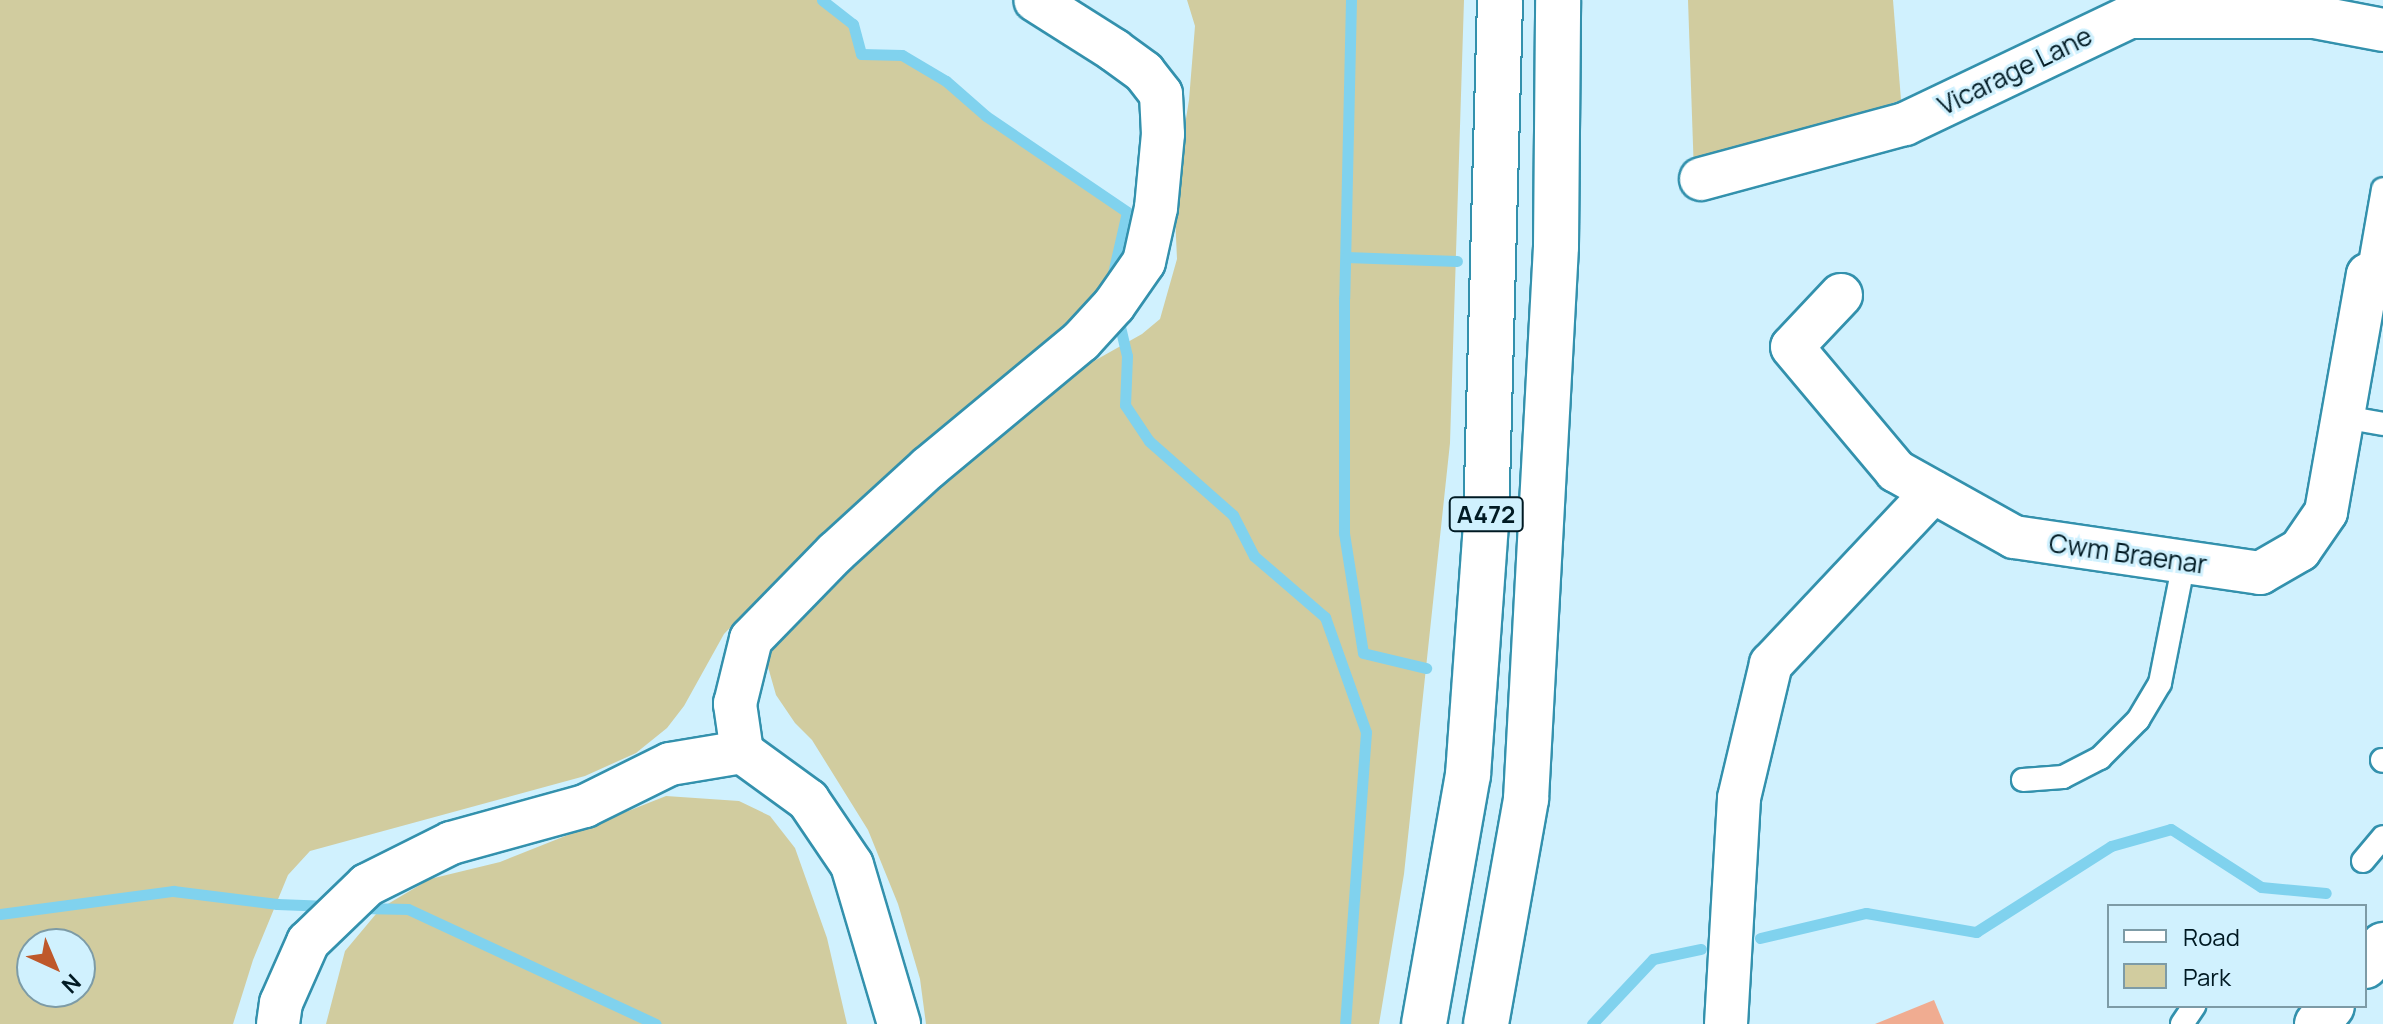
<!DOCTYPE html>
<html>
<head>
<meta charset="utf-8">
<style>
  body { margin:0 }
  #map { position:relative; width:2383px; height:1024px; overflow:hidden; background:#d0f1fe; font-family:Manrope,sans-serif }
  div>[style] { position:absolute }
  .green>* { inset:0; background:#d1cc9f }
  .stream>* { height:11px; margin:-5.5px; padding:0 5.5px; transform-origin:5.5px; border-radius:5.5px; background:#80d2ee }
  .building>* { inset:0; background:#f0ac91 }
  .roads { filter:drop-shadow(2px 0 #3391ad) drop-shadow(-2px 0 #3391ad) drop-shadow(0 2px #3391ad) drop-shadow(0 -2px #3391ad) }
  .lane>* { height:22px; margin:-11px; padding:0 11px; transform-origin:11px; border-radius:11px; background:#fff }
  .street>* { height:42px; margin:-21px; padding:0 21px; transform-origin:21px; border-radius:21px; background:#fff }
  .secondary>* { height:44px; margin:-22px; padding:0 22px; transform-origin:22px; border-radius:22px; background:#fff }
  .primary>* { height:44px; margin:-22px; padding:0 22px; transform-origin:22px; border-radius:22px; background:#fff }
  span { translate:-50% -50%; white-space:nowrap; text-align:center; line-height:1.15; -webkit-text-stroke:6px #d0f1fe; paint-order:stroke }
  .shield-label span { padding:2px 6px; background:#d0f1fe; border:2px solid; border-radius:6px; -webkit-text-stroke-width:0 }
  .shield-label { font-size:24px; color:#001a23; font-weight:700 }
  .street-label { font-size:26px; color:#001a23 }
  .legend { position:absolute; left:2107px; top:904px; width:260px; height:104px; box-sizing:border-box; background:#d0f1fe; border:2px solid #7d9ba6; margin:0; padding:10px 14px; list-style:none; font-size:24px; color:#001a23 }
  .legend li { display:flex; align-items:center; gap:16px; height:40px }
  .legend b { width:40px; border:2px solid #7d9ba6 }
  .north { position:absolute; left:16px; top:928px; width:80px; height:80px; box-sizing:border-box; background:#d0f1fe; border:2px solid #7d9ba6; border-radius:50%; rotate:136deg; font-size:22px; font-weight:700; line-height:32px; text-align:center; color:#001a23 }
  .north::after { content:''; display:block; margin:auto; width:28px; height:36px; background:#be582b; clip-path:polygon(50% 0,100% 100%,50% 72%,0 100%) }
</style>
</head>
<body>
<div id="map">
  <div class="green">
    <div style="clip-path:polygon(evenodd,0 0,822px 0,853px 24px,861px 54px,902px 55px,946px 81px,986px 116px,1127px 212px,1109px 281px,1042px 355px,898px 468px,781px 575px,724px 634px,684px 706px,667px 728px,636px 753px,585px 776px,310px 851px,288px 875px,253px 960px,233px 1024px,0 1024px,0 0,32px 944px,80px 944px,80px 992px,32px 992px,32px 944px)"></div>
    <div style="clip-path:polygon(1187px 0,1464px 0,1450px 443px,1404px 874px,1379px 1024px,926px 1024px,920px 979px,898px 904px,868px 830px,812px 740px,795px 723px,776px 695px,766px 660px,779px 628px,824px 581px,1062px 379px,1142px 334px,1160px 319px,1177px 259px,1174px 193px,1189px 100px,1195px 26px)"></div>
    <div style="clip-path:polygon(1688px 0,1893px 0,1901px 100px,1694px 174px)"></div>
    <div style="clip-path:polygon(666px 796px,739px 801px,770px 816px,795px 848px,827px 938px,847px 1024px,326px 1024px,345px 951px,381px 908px,430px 879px,500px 862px)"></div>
  </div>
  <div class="stream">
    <div style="left:822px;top:0;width:39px;rotate:38deg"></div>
    <div style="left:853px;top:24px;width:31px;rotate:75deg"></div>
    <div style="left:861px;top:54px;width:41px;rotate:1.4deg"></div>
    <div style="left:902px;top:55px;width:51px;rotate:30.6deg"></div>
    <div style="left:946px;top:81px;width:53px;rotate:41.2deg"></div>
    <div style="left:986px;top:116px;width:171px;rotate:34.2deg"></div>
    <div style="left:1127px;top:212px;width:76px;rotate:102.9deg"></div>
    <div style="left:1351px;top:0;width:298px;rotate:91.3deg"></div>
    <div style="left:1344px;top:298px;width:235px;rotate:90deg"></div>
    <div style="left:1344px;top:533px;width:121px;rotate:81deg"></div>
    <div style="left:1363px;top:653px;width:65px;rotate:13.4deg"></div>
    <div style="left:1346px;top:257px;width:111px;rotate:2.1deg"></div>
    <div style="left:1117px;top:314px;width:43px;rotate:76.6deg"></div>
    <div style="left:1127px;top:356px;width:49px;rotate:92.3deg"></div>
    <div style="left:1125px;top:405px;width:43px;rotate:56.3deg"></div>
    <div style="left:1149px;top:441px;width:112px;rotate:41.4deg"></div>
    <div style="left:1233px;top:515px;width:46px;rotate:62.9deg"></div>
    <div style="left:1254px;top:556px;width:94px;rotate:40.7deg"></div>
    <div style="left:1325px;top:617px;width:122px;rotate:70.4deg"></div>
    <div style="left:1366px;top:732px;width:293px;rotate:94.1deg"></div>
    <div style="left:362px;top:908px;width:46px;rotate:1.2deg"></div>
    <div style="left:408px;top:909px;width:273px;rotate:24.9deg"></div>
    <div style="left:0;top:914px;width:175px;rotate:-7.6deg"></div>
    <div style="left:173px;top:891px;width:105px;rotate:7.1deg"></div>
    <div style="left:277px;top:904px;width:52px;rotate:2.2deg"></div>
    <div style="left:1760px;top:938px;width:109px;rotate:-13.3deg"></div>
    <div style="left:1866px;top:913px;width:112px;rotate:9.8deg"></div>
    <div style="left:1976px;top:932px;width:160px;rotate:-32.5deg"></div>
    <div style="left:2111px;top:846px;width:62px;rotate:-15.8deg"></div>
    <div style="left:2171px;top:829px;width:107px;rotate:32.8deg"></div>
    <div style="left:2261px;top:887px;width:65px;rotate:5.3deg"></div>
    <div style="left:1592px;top:1024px;width:89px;rotate:-46.8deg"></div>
    <div style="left:1653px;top:959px;width:49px;rotate:-11.8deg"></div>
  </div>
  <div class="building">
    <div style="clip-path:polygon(1934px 1000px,1944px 1024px,1875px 1024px)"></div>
  </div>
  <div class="roads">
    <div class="lane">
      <div style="left:2368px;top:275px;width:87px;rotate:-80.1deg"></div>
      <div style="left:2344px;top:417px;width:40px;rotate:10deg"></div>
      <div style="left:2382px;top:760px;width:1px;rotate:45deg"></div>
      <div style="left:2023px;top:780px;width:40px;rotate:-4.3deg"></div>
      <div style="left:2063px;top:777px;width:42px;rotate:-27.2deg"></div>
      <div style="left:2100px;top:758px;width:54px;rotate:-45deg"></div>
      <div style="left:2138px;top:720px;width:43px;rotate:-59.3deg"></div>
      <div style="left:2160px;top:683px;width:123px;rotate:-78.8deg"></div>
      <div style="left:2363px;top:861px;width:31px;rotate:-50deg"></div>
      <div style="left:2182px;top:1024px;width:22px;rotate:-56deg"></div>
    </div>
    <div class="street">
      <div style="left:1701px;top:179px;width:211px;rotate:-15.1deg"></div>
      <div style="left:1905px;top:124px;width:248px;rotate:-25.5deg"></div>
      <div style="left:2129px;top:17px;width:186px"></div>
      <div style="left:2315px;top:17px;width:69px;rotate:10.8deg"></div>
      <div style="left:1841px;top:295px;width:71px;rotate:133.3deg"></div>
      <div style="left:1792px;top:347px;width:162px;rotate:50deg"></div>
      <div style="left:1896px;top:471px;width:135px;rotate:29.2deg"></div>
      <div style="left:2014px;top:537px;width:249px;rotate:8.3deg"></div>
      <div style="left:2260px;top:573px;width:46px;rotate:-29.9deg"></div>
      <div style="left:2300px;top:550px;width:46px;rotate:-55.6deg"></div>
      <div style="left:2326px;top:512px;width:241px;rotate:-80deg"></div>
      <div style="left:2368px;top:275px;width:17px;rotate:-28deg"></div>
      <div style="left:742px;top:752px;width:49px;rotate:-98.3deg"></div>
      <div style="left:735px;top:704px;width:67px;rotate:-76.2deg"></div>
      <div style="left:751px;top:639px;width:122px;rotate:-45.7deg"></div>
      <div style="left:836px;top:552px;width:125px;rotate:-42.4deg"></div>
      <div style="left:928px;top:468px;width:199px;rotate:-39.7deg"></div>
      <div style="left:1081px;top:341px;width:49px;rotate:-47.5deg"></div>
      <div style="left:1114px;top:305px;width:52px;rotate:-55.1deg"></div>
      <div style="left:1144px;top:262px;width:55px;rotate:-77.5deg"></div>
      <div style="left:1156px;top:208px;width:74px;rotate:-84.6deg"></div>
      <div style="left:1163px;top:134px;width:40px;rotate:-92.9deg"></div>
      <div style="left:1161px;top:94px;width:28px;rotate:-128deg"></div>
      <div style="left:1144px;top:72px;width:37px;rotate:-144deg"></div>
      <div style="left:1114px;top:50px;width:93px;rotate:-147.7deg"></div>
      <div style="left:278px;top:1024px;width:21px;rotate:-82deg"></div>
      <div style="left:281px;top:1003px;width:67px;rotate:-66.1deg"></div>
      <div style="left:308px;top:942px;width:82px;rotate:-44deg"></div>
      <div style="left:367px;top:885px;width:94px;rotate:-26.6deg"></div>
      <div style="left:451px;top:843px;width:139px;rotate:-15.4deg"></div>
      <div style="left:585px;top:806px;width:95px;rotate:-26.3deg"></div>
      <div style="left:670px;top:764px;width:73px;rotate:-9.5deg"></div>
      <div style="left:742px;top:752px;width:82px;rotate:36deg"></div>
      <div style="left:808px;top:800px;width:78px;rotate:55.9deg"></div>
      <div style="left:852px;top:865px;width:166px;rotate:73.5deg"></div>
      <div style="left:1726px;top:1024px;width:226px;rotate:-86.7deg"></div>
      <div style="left:1739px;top:798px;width:138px;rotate:-76.6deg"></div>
      <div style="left:1771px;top:664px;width:236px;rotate:-46.7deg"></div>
    </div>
    <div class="secondary">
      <div style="left:2365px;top:966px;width:28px;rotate:-49deg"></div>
      <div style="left:2317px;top:1024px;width:23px;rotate:-50deg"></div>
    </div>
    <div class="primary">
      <div style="left:1424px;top:1024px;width:253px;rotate:-80deg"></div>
      <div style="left:1468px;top:775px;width:252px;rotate:-85.9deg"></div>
      <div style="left:1486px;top:524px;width:524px;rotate:-88.47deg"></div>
      <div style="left:1486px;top:1024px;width:229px;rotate:-79.9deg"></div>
      <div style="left:1526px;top:799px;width:554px;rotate:-86.89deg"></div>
      <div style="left:1556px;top:246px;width:246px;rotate:-89.5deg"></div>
    </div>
  </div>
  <div class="shield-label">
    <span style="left:1486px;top:514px">A472</span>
  </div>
  <div class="street-label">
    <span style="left:2015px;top:71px;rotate:-26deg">Vicarage Lane</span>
    <span style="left:2128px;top:554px;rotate:8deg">Cwm Braenar</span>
  </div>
  <ul class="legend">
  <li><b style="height:10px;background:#fff"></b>Road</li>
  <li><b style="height:22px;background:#d1cc9f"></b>Park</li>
  </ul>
  <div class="north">N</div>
</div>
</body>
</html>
